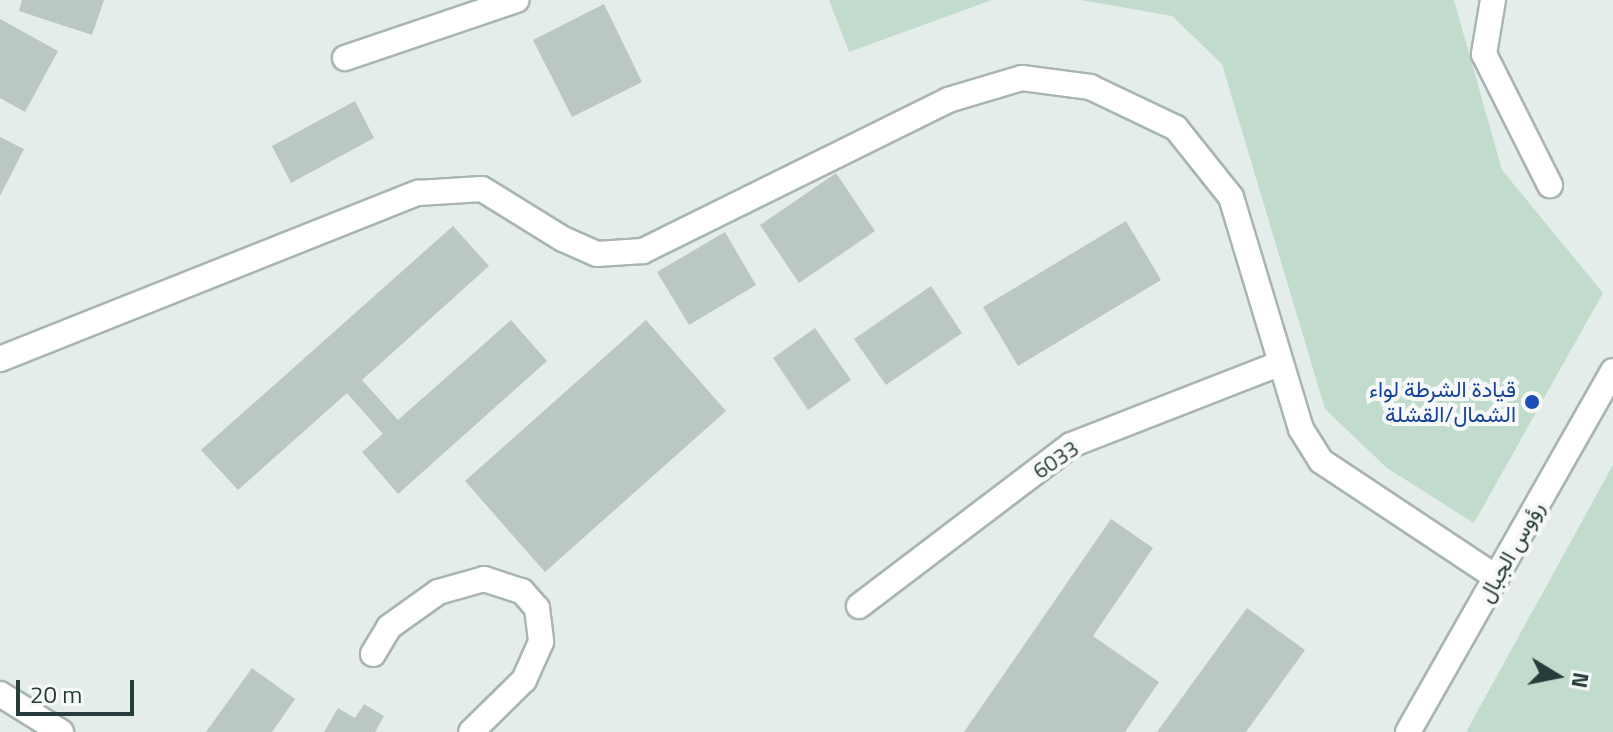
<!DOCTYPE html>
<html>
<head>
<meta charset="utf-8">
<style>
  body { margin:0 }
  #map { position:relative; width:1613px; height:732px; overflow:hidden; background:#e5edeb; font-family:"Titillium Web",Vazirmatn,sans-serif }
  div>[style] { position:absolute }
  .green>* { inset:0; background:#c1dbcd }
  .building>* { inset:0; background:#bbc7c4 }
  .roads { filter:drop-shadow(2px 0 #a8b5b3) drop-shadow(-2px 0 #a8b5b3) drop-shadow(0 2px #a8b5b3) drop-shadow(0 -2px #a8b5b3) }
  .minor>* { height:24px; margin:-12px; padding:0 12px; transform-origin:12px; border-radius:12px; background:#fff }
  .dots>* { width:22px; height:22px; translate:-50% -50%; box-sizing:border-box; border:4px solid #f6f9f8; border-radius:50% }
  span { translate:-50% -50%; white-space:nowrap; text-align:center; line-height:1.15; -webkit-text-stroke:8px #f6f9f8; paint-order:stroke }
  .transit-label { font-size:22px; color:#164399 }
  .right { translate:-100% -50%; text-align:right }
  .street-label { font-size:22px; color:#273d3b }
  .north { position:absolute; left:1517px; top:636px; width:80px; height:80px; -webkit-text-stroke:6px #f6f9f8; paint-order:stroke; rotate:100deg; font-size:22px; font-weight:700; line-height:32px; text-align:center; color:#273d3b }
  .north::after { content:''; display:block; margin:auto; width:28px; height:36px; background:#273d3b; clip-path:polygon(50% 0,100% 100%,50% 72%,0 100%) }
  .scale { position:absolute; left:16px; top:680px; width:118px; height:36px; box-sizing:border-box; border:4px solid #273d3b; border-top:0; padding-left:10px; font-size:24px; line-height:28px; white-space:nowrap; color:#273d3b; -webkit-text-stroke:6px #f6f9f8; paint-order:stroke }
</style>
</head>
<body>
<div id="map">
  <div class="green">
    <div style="clip-path:polygon(829px 0,992px 0,849px 52px)"></div>
    <div style="clip-path:polygon(1081px 0,1454px 0,1502px 170px,1603px 293px,1474px 523px,1387px 468px,1325px 409px,1222px 64px,1172px 16px)"></div>
    <div style="clip-path:polygon(1613px 465px,1613px 732px,1466px 732px)"></div>
  </div>
  <div class="building">
    <div style="clip-path:polygon(22px 0,104px 0,92px 35px,19px 11px)"></div>
    <div style="clip-path:polygon(604px 4px,642px 82px,572px 117px,533px 40px)"></div>
    <div style="clip-path:polygon(0 19px,58px 51px,25px 112px,0 98px)"></div>
    <div style="clip-path:polygon(355px 101px,374px 138px,291px 183px,272px 146px)"></div>
    <div style="clip-path:polygon(0 137px,24px 149px,0 196px)"></div>
    <div style="clip-path:polygon(836px 173px,875px 231px,799px 283px,760px 225px)"></div>
    <div style="clip-path:polygon(1126px 221px,1161px 280px,1018px 366px,983px 307px)"></div>
    <div style="clip-path:polygon(453px 226px,489px 266px,362px 380px,398px 420px,511px 320px,547px 361px,398px 494px,362px 452px,383px 434px,347px 393px,238px 490px,201px 450px)"></div>
    <div style="clip-path:polygon(725px 232px,756px 285px,689px 325px,657px 272px)"></div>
    <div style="clip-path:polygon(931px 286px,962px 333px,886px 385px,854px 339px)"></div>
    <div style="clip-path:polygon(646px 320px,726px 411px,545px 572px,465px 481px)"></div>
    <div style="clip-path:polygon(815px 328px,851px 380px,808px 410px,773px 358px)"></div>
    <div style="clip-path:polygon(1111px 519px,1153px 548px,1093px 636px,1159px 682px,1125px 732px,964px 732px)"></div>
    <div style="clip-path:polygon(1247px 608px,1305px 650px,1246px 732px,1157px 732px)"></div>
    <div style="clip-path:polygon(252px 668px,295px 699px,272px 732px,206px 732px)"></div>
    <div style="clip-path:polygon(364px 704px,384px 716px,375px 732px,324px 732px,338px 708px,355px 718px)"></div>
  </div>
  <div class="roads">
    <div class="minor">
      <div style="left:1493px;top:0;width:55px;rotate:99.5deg"></div>
      <div style="left:1484px;top:54px;width:147px;rotate:63.3deg"></div>
      <div style="left:345px;top:58px;width:181px;rotate:-18.7deg"></div>
      <div style="left:0;top:359px;width:450px;rotate:-21.7deg"></div>
      <div style="left:418px;top:193px;width:64px;rotate:-3.6deg"></div>
      <div style="left:482px;top:189px;width:95px;rotate:31.7deg"></div>
      <div style="left:563px;top:239px;width:37px;rotate:24deg"></div>
      <div style="left:597px;top:254px;width:46px;rotate:-3.7deg"></div>
      <div style="left:643px;top:251px;width:340px;rotate:-26.3deg"></div>
      <div style="left:948px;top:100px;width:77px;rotate:-16.6deg"></div>
      <div style="left:1022px;top:78px;width:69px;rotate:7.5deg"></div>
      <div style="left:1090px;top:87px;width:95px;rotate:25.5deg"></div>
      <div style="left:1176px;top:128px;width:88px;rotate:51.4deg"></div>
      <div style="left:1231px;top:197px;width:242px;rotate:73.2deg"></div>
      <div style="left:1301px;top:429px;width:38px;rotate:58deg"></div>
      <div style="left:1321px;top:461px;width:211px;rotate:33.6deg"></div>
      <div style="left:859px;top:606px;width:266px;rotate:-37.2deg"></div>
      <div style="left:1071px;top:445px;width:225px;rotate:-21.3deg"></div>
      <div style="left:373px;top:654px;width:31px;rotate:-59deg"></div>
      <div style="left:389px;top:627px;width:60px;rotate:-35.5deg"></div>
      <div style="left:438px;top:592px;width:48px;rotate:-15.8deg"></div>
      <div style="left:484px;top:579px;width:40px;rotate:18deg"></div>
      <div style="left:522px;top:591px;width:23px;rotate:49deg"></div>
      <div style="left:537px;top:608px;width:34px;rotate:83deg"></div>
      <div style="left:541px;top:642px;width:42px;rotate:114.1deg"></div>
      <div style="left:524px;top:680px;width:74px;rotate:135.5deg"></div>
      <div style="left:0;top:694px;width:72px;rotate:31.9deg"></div>
      <div style="left:1408px;top:732px;width:415px;rotate:-60.4deg"></div>
    </div>
  </div>
  <div class="dots">
    <div style="left:1532px;top:402px;background:#1a4fb4"></div>
  </div>
  <div class="transit-label">
    <span class="right" style="left:1516px;top:402px">قيادة الشرطة لواء<br>الشمال/القشلة</span>
  </div>
  <div class="street-label">
    <span style="left:1056px;top:460px;rotate:-34deg">6033</span>
    <span style="left:1511px;top:552px;rotate:-61deg">رؤوس الجبال</span>
  </div>
  <div class="north">N</div>
  <div class="scale">20 m</div>
</div>
</body>
</html>
